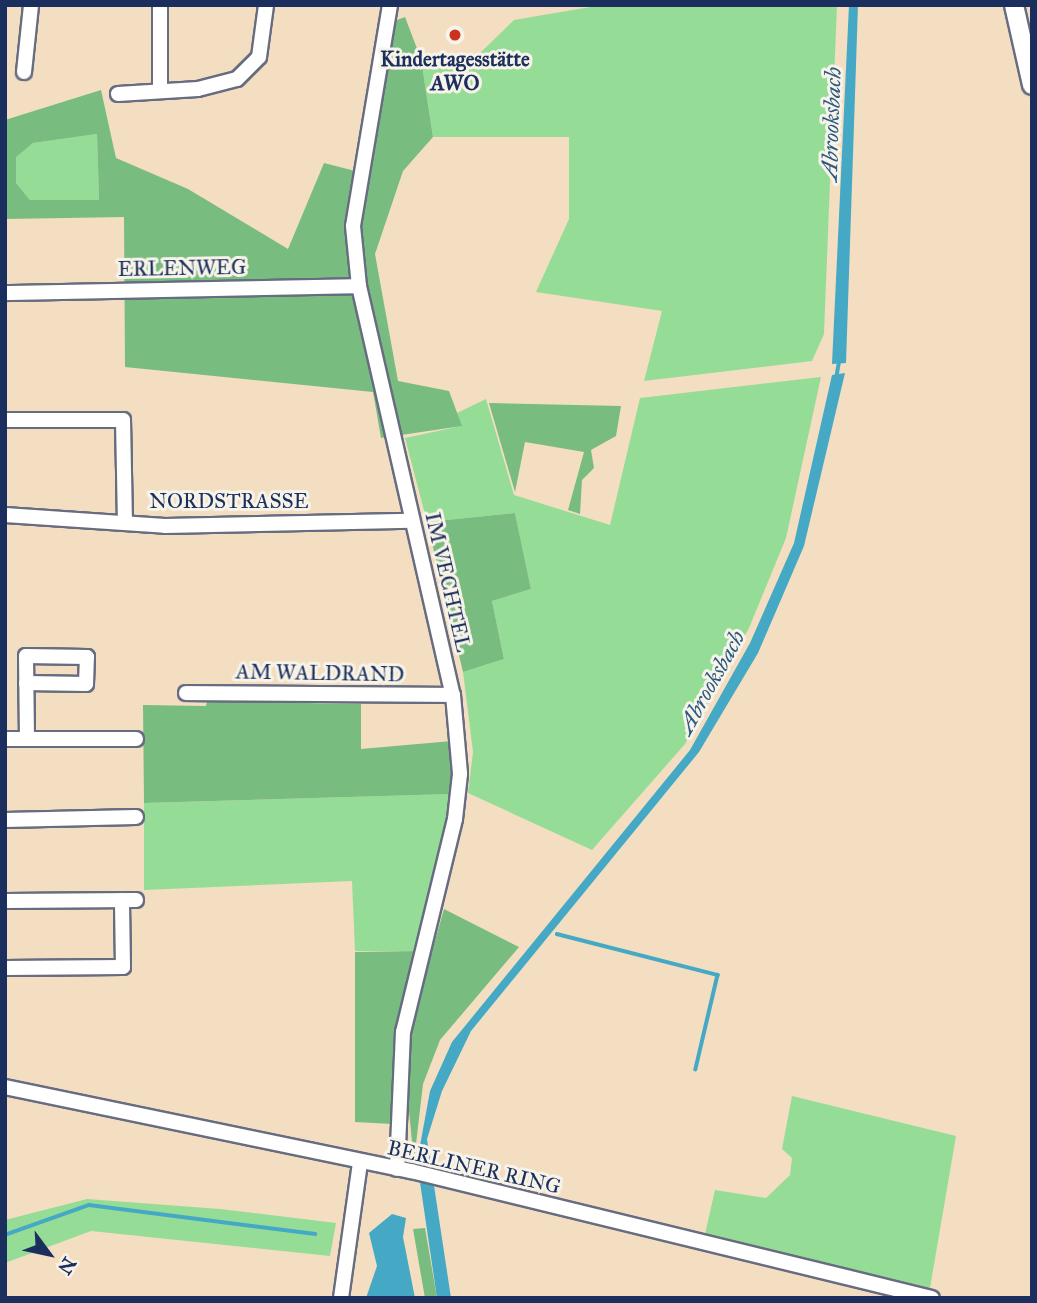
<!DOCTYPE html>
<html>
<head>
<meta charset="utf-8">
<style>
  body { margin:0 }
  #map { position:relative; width:1037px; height:1303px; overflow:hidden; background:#f3dec1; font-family:"IM FELL Great Primer",serif }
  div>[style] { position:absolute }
  .green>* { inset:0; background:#95dd97 }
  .forest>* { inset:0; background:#78bc80 }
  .water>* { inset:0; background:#45a9c5 }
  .stream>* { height:3.5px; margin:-1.75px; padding:0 1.75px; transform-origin:1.75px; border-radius:1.75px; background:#45a9c5 }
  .roads { filter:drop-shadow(2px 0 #676c81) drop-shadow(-2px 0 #676c81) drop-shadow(0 2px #676c81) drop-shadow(0 -2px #676c81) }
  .minor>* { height:14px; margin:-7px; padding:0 7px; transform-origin:7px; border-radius:7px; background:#fff }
  .tertiary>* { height:18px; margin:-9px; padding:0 9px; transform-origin:9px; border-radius:9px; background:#fff }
  .dots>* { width:19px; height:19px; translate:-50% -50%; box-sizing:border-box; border:4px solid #f7f3e8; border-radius:50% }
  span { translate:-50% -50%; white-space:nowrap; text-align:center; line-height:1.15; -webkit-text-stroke:6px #f7f3e8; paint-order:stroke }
  .poi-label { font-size:21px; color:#1b2f5e; font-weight:700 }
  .street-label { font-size:21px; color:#1b2f5e }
  .water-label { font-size:23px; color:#2a5a82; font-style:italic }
  .frame { position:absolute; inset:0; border:7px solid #1b2f5e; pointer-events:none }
  .north { position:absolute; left:14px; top:1219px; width:70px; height:70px; -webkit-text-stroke:5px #f7f3e8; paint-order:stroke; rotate:123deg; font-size:19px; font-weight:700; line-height:28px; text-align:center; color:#1b2f5e }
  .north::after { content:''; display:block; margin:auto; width:24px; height:32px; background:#1b2f5e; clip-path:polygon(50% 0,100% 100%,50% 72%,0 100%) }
</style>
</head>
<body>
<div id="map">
  <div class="green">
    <div style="clip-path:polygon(602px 5px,837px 5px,824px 334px,812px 361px,644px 381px,662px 311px,536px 292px,569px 219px,569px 137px,433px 137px,421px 59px,480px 53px,514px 20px)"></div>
    <div style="clip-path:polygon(97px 134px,99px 200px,30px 200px,16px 183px,15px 157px,33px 143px)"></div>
    <div style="clip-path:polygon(821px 377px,786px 538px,749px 628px,685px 744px,592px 850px,468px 793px,473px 752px,463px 672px,504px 659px,492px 601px,531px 589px,515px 513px,427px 522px,405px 438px,461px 426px,457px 413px,486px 399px,514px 495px,610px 525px,640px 398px)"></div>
    <div style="clip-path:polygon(452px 794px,418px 951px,355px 951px,352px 881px,144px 890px,144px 803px)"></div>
    <div style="clip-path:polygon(792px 1096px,956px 1136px,930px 1288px,705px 1234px,715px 1190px,766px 1198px,790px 1175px,792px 1158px,782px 1149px)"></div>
    <div style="clip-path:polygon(87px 1199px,220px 1209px,336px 1223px,330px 1256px,91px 1231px,5px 1263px,5px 1220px)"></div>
  </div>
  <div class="forest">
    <div style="clip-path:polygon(evenodd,405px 17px,421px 59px,433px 137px,403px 171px,375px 254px,398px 381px,449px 391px,462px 426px,381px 438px,373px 392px,125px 367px,124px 217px,5px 219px,5px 120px,101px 90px,116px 158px,188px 189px,288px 249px,324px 163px,363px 173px,397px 20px,405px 17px,97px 134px,99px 200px,30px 200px,16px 183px,16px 157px,33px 143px,97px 134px)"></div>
    <div style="clip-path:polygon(489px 403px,621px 406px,616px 436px,591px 450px,594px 468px,582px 480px,580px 514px,568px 510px,584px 452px,525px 442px,515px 492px)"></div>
    <div style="clip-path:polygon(515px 513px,531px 589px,492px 601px,504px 659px,463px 672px,427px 522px)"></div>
    <div style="clip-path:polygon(207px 701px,361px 704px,361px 749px,452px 741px,452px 794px,144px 803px,143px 705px,206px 706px)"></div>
    <div style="clip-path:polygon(444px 909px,519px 947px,440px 1040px,423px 1084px,414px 1161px,405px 1071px,409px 1033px)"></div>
    <div style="clip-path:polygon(418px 951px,396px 1031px,392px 1124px,355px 1122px,355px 952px)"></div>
    <div style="clip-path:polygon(425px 1228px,437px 1298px,425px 1298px,413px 1229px)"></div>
  </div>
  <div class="water">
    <div style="clip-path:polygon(849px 5px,858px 5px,846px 363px,832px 364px)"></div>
    <div style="clip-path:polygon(845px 373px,804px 546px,758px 653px,699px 752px,471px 1031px,442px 1091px,427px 1139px,451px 1298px,437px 1298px,417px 1162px,430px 1091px,452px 1042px,690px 750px,750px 643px,794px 543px,832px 375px)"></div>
    <div style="clip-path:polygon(392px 1214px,406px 1218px,403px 1237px,415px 1298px,366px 1298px,377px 1266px,369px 1233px)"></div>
  </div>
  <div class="stream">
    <div style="left:836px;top:379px;width:17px;rotate:-80deg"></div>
    <div style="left:557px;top:934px;width:166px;rotate:14.3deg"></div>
    <div style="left:718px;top:975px;width:97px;rotate:103.2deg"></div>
    <div style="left:5px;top:1235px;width:89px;rotate:-19.7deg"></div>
    <div style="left:89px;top:1205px;width:228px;rotate:7.3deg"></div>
  </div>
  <div class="roads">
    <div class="minor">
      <div style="left:390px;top:5px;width:224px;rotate:99.5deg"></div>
      <div style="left:353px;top:226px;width:60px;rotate:84.3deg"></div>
      <div style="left:359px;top:286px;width:420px;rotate:77.1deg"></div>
      <div style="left:453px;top:695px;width:79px;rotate:84.9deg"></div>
      <div style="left:460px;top:774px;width:45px;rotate:96.3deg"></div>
      <div style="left:455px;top:819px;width:219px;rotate:103.7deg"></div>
      <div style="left:403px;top:1032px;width:137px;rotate:92.5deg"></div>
      <div style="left:24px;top:72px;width:67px;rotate:-84deg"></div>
      <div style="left:160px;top:91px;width:86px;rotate:-90deg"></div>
      <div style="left:118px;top:94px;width:80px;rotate:-3.6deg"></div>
      <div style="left:198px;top:89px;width:40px;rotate:-14.4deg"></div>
      <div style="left:237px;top:79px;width:31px;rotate:-45deg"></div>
      <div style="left:259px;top:57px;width:52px;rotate:-82.3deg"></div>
      <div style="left:5px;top:293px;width:354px;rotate:-1.1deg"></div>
      <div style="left:5px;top:420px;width:118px"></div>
      <div style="left:123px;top:420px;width:100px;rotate:88.9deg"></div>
      <div style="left:5px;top:515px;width:160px;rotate:3.9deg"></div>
      <div style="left:165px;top:526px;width:246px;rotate:-1.2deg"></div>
      <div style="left:26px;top:683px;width:60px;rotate:1deg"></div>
      <div style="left:86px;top:684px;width:27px;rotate:-88deg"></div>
      <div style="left:87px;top:657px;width:61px;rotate:-179.1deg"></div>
      <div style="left:26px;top:656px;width:83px;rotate:89.3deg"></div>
      <div style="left:186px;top:693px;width:267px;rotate:0.4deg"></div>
      <div style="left:5px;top:739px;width:131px"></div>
      <div style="left:5px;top:820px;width:131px;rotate:-1.3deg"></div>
      <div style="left:5px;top:901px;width:131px;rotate:-0.4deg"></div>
      <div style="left:5px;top:968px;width:118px;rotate:-0.5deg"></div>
      <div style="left:123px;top:967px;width:67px;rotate:-90.9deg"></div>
      <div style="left:5px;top:1087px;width:415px;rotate:11.7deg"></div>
      <div style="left:411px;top:1171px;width:536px;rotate:13.7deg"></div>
      <div style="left:341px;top:1298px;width:137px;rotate:-82deg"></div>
    </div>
    <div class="tertiary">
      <div style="left:1014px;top:5px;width:82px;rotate:77.3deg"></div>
    </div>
  </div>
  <div class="dots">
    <div style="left:455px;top:35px;background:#c8321e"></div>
  </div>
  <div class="poi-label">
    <span style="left:455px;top:71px">Kindertagesstätte<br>AWO</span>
  </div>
  <div class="street-label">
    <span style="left:182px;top:268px;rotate:-1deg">ERLENWEG</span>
    <span style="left:229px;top:501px">NORDSTRASSE</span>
    <span style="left:448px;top:582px;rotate:77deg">IM VECHTEL</span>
    <span style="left:320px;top:673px;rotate:1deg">AM WALDRAND</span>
    <span style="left:474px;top:1167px;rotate:13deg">BERLINER RING</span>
  </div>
  <div class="water-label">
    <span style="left:831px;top:124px;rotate:-88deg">Abrooksbach</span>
    <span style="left:711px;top:682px;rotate:-61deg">Abrooksbach</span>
  </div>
  <div class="frame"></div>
  <div class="north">N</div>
</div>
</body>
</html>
